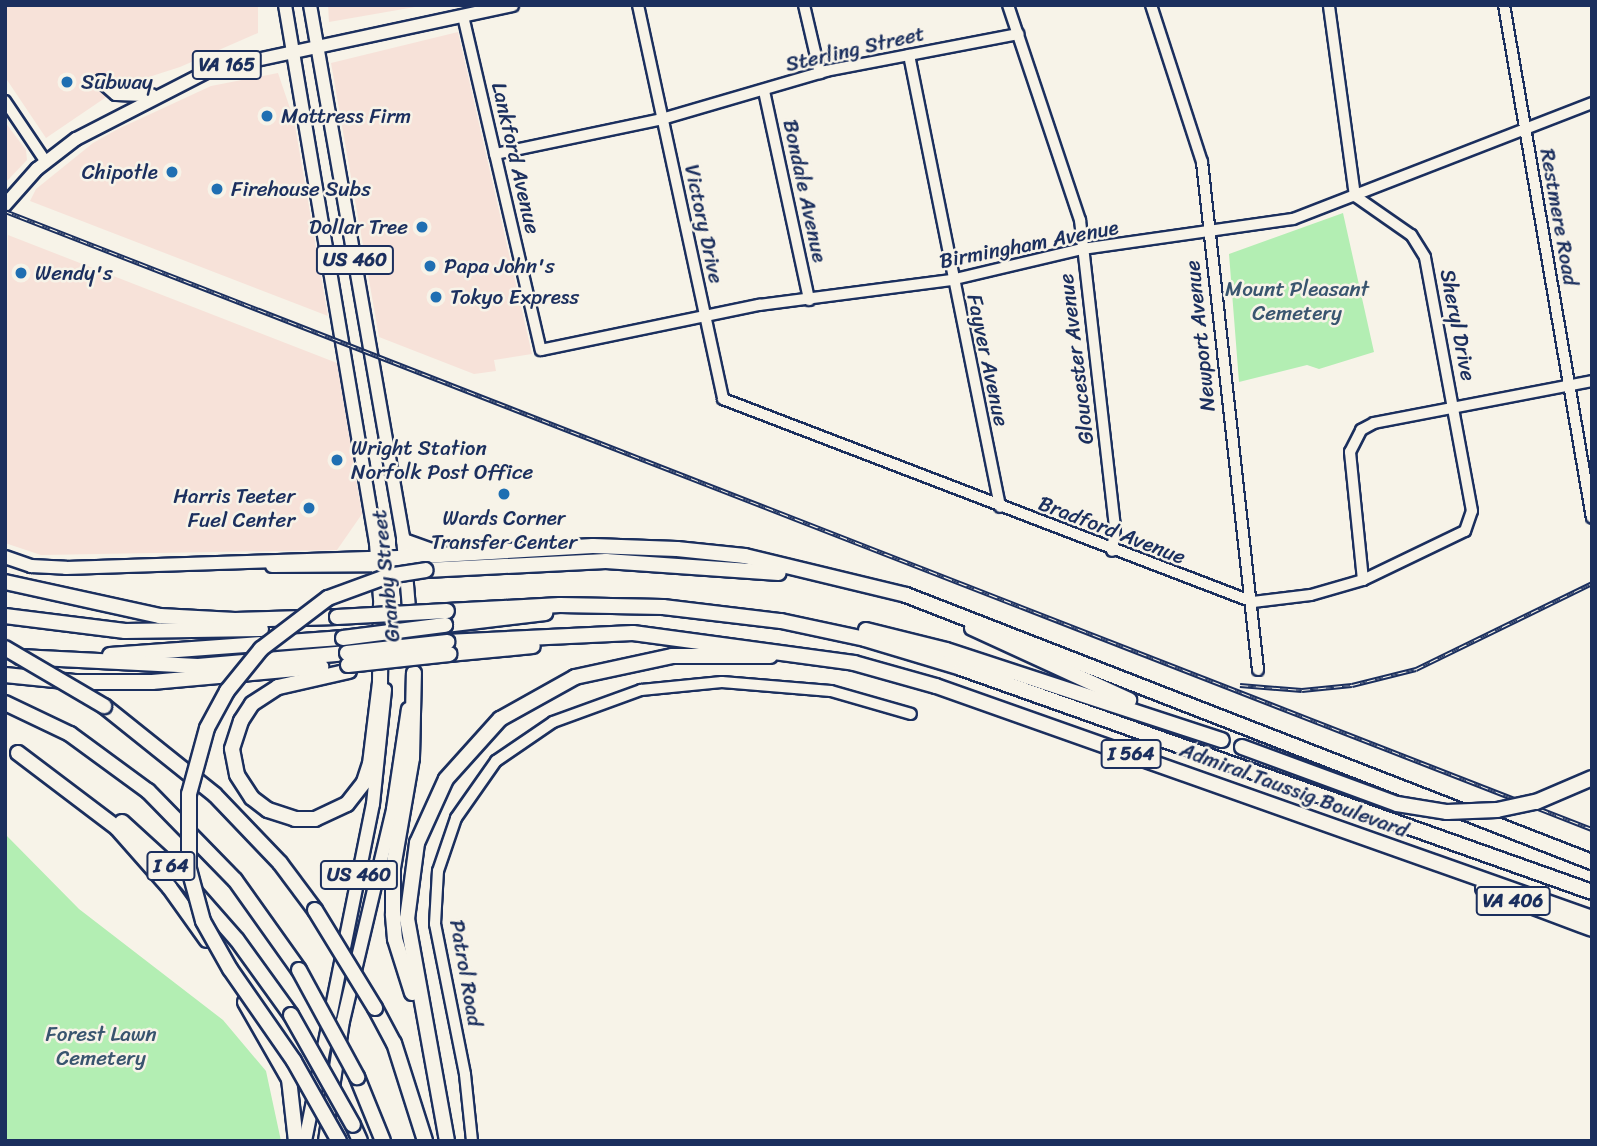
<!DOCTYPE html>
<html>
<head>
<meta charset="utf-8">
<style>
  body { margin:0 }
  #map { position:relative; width:1597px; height:1146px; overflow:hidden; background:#f7f3e8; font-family:Sriracha,sans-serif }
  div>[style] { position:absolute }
  .built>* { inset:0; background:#f7e2d9 }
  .green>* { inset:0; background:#b3eeb3 }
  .roads { filter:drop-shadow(2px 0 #1b2f5e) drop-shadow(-2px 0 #1b2f5e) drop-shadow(0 2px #1b2f5e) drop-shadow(0 -2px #1b2f5e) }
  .minor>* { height:10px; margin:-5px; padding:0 5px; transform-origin:5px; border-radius:5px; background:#f7f3e8 }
  .major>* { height:12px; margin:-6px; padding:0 6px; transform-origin:6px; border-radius:6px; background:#f7f3e8 }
  .highway>* { height:14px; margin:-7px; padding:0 7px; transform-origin:7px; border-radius:7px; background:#f7f3e8 }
  .rail>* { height:5px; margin-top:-2.5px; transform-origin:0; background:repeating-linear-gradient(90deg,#f7f3e8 0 8px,#1b2f5e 0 16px); box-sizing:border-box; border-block:2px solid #1b2f5e }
  .bridges { filter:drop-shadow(2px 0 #1b2f5e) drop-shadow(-2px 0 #1b2f5e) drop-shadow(0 2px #1b2f5e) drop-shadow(0 -2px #1b2f5e) }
  .highway-bridge>* { height:14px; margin:-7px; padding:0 7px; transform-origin:7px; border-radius:7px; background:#f7f3e8 }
  .dots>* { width:19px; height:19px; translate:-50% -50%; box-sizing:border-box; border:4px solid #f7f3e8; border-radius:50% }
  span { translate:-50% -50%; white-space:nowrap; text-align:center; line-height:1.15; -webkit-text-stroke:5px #f7f3e8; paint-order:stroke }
  .shield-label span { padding:2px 5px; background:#f7f3e8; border:2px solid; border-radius:5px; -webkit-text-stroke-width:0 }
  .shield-label { font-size:19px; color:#1b2f5e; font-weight:700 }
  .street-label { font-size:21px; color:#1b2f5e }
  .poi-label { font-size:21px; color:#1b2f5e }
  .left { translate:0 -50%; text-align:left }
  .right { translate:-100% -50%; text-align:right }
  .park-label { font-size:21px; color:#39556f }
  .frame { position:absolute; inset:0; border:7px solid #1b2f5e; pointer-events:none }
</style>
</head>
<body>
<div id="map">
  <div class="built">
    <div style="clip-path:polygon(5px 5px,258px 5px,258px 33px,180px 67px,124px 85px,46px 138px,5px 77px)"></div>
    <div style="clip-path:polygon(328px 5px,414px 5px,415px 7px,329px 22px)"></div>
    <div style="clip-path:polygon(458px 32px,532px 354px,494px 360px,496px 371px,474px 374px,379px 337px,331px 63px)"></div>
    <div style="clip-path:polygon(278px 73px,294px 120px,328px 316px,30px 201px,36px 189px,93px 143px,118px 129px,211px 86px)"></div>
    <div style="clip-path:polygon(5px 122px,26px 150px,27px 160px,5px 183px)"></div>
    <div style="clip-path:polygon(8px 235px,337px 363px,362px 514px,337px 550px,41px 555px,5px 543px)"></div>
  </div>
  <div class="green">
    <div style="clip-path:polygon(1343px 213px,1374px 352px,1319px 369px,1307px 365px,1239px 382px,1229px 254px)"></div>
    <div style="clip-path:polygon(5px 834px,79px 909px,223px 1020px,266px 1071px,281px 1141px,5px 1141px)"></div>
  </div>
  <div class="roads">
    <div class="minor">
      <div style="left:638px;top:5px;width:403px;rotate:77.8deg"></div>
      <div style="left:723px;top:399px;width:568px;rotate:20.96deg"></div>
      <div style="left:1253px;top:602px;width:58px;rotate:-6.9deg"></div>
      <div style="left:1311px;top:595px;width:54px;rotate:-16.1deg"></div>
      <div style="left:1363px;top:580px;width:113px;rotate:-25.7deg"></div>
      <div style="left:1465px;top:531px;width:21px;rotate:-71deg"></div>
      <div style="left:1472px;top:511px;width:258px;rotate:-100.5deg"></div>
      <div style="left:1425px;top:257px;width:26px;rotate:-122deg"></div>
      <div style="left:1411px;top:235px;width:68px;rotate:-145.1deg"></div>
      <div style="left:1355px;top:196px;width:193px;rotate:-97.8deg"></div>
      <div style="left:804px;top:5px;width:70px;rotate:76.8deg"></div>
      <div style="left:1008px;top:5px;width:227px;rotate:71.5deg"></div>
      <div style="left:1080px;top:220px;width:310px;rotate:83.5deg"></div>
      <div style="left:1115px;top:528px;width:23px;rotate:97deg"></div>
      <div style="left:1151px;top:5px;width:165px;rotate:72deg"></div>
      <div style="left:1202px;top:162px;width:511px;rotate:83.71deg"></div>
      <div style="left:1504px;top:5px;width:520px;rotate:80.27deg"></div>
      <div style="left:463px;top:16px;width:343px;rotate:76.9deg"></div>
      <div style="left:541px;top:350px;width:223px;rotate:-11.7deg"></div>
      <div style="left:759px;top:305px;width:194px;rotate:-7.4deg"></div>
      <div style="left:951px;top:280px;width:135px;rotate:-13.3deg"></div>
      <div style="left:1082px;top:249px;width:213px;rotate:-8.1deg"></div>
      <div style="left:1293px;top:219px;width:321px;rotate:-21.2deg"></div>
      <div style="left:909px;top:55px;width:461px;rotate:78.6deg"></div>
      <div style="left:764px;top:91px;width:214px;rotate:77.8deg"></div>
      <div style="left:5px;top:101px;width:73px;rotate:56.1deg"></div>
      <div style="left:495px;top:154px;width:171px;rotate:-11.8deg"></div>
      <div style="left:662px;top:119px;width:171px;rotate:-16.3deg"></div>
      <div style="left:826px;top:71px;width:196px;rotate:-10.9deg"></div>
      <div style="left:1363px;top:580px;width:129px;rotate:-95.8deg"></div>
      <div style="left:1350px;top:452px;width:25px;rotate:-63deg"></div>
      <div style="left:1361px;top:430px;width:15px;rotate:-28deg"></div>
      <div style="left:1374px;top:423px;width:222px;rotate:-10.9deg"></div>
      <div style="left:472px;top:1141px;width:67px;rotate:-96deg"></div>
      <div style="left:465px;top:1074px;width:153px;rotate:-101.3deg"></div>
      <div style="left:435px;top:924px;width:53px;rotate:-86.8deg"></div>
      <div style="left:438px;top:871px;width:56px;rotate:-71.2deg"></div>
      <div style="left:456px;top:818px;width:70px;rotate:-54.9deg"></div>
      <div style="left:496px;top:761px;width:69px;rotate:-34.4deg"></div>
      <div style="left:553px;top:722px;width:94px;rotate:-20deg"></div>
      <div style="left:641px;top:690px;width:81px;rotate:-5.6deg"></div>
      <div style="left:722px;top:682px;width:109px;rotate:4.7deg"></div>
      <div style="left:831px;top:691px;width:83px;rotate:16deg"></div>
    </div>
    <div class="major">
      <div style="left:285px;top:5px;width:546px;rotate:80.4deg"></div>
      <div style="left:376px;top:543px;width:70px;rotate:85.9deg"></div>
      <div style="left:310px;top:5px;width:540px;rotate:80.08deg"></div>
      <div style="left:403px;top:537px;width:119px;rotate:85.2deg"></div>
      <div style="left:101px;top:81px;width:20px;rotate:41deg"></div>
      <div style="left:116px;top:94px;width:36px;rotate:2deg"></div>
      <div style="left:5px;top:205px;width:48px;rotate:-48.4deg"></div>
      <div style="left:37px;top:169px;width:49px;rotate:-37.6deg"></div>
      <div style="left:76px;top:139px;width:151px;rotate:-27.2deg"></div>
      <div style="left:210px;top:70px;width:309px;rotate:-12.1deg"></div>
      <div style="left:5px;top:557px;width:28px;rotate:19deg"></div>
      <div style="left:31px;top:566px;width:35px;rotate:3deg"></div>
      <div style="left:66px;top:568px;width:340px;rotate:-1.9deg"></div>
      <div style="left:272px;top:566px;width:135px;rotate:-0.4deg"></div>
      <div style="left:305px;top:1141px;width:344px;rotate:-78.6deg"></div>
      <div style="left:373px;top:804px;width:115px;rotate:-84deg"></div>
      <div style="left:325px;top:1141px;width:121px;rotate:-81.5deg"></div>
      <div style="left:343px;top:1021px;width:218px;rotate:-76.7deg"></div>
      <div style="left:393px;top:809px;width:101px;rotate:-81.5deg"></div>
    </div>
    <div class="highway">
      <div style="left:404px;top:541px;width:32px;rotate:20deg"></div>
      <div style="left:406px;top:557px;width:187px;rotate:-3.4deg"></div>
      <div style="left:593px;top:546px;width:84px;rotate:2deg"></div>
      <div style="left:677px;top:549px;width:68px;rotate:5.9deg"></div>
      <div style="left:745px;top:556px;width:166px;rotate:13.6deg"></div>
      <div style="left:906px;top:595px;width:736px;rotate:21.27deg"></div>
      <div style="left:426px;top:570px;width:180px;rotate:-2.9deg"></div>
      <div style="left:606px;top:561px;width:173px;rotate:4deg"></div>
      <div style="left:5px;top:582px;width:159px;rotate:12.4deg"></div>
      <div style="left:160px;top:616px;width:75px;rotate:3.1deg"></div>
      <div style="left:235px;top:620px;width:102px;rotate:-1.7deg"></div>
      <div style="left:447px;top:611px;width:113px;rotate:-3deg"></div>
      <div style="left:560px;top:605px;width:103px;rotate:1.1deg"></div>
      <div style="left:663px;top:607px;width:119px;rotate:6.8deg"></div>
      <div style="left:781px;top:621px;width:86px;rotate:12.1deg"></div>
      <div style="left:865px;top:639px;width:100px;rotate:16.8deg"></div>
      <div style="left:961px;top:668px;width:670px;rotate:19.54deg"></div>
      <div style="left:5px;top:616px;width:121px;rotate:7.1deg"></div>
      <div style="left:125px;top:631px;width:136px;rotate:-0.8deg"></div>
      <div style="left:445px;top:625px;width:101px;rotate:-6.8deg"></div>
      <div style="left:972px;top:628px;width:173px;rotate:24.6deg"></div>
      <div style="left:866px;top:630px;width:82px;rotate:14deg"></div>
      <div style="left:946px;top:650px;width:290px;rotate:18.1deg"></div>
      <div style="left:447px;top:642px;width:186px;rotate:-2.8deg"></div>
      <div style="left:633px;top:633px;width:223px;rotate:7.7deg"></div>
      <div style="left:854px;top:663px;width:85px;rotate:15.7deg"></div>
      <div style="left:936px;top:686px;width:696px;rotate:19.48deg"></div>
      <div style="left:449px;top:654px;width:84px;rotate:-5.4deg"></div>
      <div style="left:110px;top:655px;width:234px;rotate:-4.2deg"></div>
      <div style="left:20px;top:657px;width:178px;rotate:2.9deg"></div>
      <div style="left:198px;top:666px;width:150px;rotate:-5deg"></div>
      <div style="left:349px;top:671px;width:73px;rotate:167.3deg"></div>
      <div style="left:278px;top:687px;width:31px;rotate:147deg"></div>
      <div style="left:252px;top:704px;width:20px;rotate:123deg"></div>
      <div style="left:241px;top:721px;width:29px;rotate:108deg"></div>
      <div style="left:232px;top:749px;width:26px;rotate:79deg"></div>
      <div style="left:237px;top:775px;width:27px;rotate:57deg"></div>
      <div style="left:252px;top:798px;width:20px;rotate:37deg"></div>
      <div style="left:268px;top:810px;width:28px;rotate:18deg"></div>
      <div style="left:295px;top:819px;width:20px"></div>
      <div style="left:315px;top:819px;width:35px;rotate:-25deg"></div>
      <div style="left:347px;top:804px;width:28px;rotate:-52deg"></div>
      <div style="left:364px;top:782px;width:19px;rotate:-72deg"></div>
      <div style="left:370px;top:764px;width:83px;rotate:-83deg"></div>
      <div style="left:380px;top:682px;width:77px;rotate:-89.3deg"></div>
      <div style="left:5px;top:675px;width:70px;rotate:5.7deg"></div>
      <div style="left:75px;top:682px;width:77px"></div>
      <div style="left:152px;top:682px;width:170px;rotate:-5.1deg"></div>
      <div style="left:5px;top:703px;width:72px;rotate:25.5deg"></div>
      <div style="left:70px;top:734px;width:97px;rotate:36.2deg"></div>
      <div style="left:148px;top:791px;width:124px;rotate:45.7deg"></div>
      <div style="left:235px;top:880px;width:110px;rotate:54.6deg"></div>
      <div style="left:104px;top:706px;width:142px;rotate:38.7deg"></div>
      <div style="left:215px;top:795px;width:94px;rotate:46.3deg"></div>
      <div style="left:280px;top:863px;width:59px;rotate:53.3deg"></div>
      <div style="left:18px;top:753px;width:124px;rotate:37.1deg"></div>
      <div style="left:117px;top:828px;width:79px;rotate:48.6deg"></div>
      <div style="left:169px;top:887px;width:65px;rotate:54.4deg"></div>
      <div style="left:122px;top:822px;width:79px;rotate:42.4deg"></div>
      <div style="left:180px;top:875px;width:86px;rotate:48.8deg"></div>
      <div style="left:237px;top:940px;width:92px;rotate:54.2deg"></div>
      <div style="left:1483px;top:888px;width:116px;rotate:20.6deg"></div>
      <div style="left:412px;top:993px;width:57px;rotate:-107.5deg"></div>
      <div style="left:395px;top:939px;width:25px;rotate:-95deg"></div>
      <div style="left:393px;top:914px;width:46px;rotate:-90deg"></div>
      <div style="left:393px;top:868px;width:112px;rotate:-80.2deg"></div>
      <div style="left:412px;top:758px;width:85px;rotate:-88.7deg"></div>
      <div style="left:245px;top:1002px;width:89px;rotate:60.3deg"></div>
      <div style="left:289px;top:1079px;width:62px;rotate:83.6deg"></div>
      <div style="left:375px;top:1008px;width:40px;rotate:62deg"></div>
      <div style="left:394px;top:1043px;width:103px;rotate:72.4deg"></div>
      <div style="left:357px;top:1077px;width:69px;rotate:67.9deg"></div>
      <div style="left:353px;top:1125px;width:17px;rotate:66deg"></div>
      <div style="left:447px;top:1141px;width:226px;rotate:-100.2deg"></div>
      <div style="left:407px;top:919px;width:77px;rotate:-82.5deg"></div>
      <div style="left:417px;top:843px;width:70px;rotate:-65.6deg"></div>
      <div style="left:446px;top:779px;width:81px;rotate:-48deg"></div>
      <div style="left:500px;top:719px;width:86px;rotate:-29.2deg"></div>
      <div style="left:575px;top:677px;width:99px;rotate:-12.2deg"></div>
      <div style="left:672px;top:656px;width:98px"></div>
    </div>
  </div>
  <div class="rail">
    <div style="left:5px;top:211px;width:1703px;rotate:21.28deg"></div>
    <div style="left:1240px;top:685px;width:62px;rotate:4.6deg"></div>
    <div style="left:1302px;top:690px;width:50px;rotate:-5.7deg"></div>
    <div style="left:1352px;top:685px;width:66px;rotate:-14deg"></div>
    <div style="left:1416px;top:669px;width:196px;rotate:-26deg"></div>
  </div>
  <div class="bridges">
    <div class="highway-bridge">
      <div style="left:337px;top:617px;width:110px;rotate:-3.1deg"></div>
      <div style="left:343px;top:638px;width:103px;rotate:-7.3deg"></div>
      <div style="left:5px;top:648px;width:115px;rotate:30.4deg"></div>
      <div style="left:347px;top:653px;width:101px;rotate:-6.3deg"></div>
      <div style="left:348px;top:665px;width:102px;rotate:-6.2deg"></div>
      <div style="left:1242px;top:747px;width:165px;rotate:20.2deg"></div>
      <div style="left:1397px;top:804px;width:51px;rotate:9.1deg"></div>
      <div style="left:1447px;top:812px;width:50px;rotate:-2.3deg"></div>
      <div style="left:1497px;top:810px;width:40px;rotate:-12deg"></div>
      <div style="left:1536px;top:802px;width:61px;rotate:-23.2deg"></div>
      <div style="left:315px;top:910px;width:115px;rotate:58.5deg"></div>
      <div style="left:299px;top:970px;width:122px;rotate:61.5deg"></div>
      <div style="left:291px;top:1015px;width:126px;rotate:60.6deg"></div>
      <div style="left:339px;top:1141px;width:92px;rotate:-119.4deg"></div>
      <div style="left:294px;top:1061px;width:112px;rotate:-124.8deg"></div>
      <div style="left:230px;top:969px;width:55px;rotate:-119.4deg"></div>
      <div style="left:203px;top:921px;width:54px;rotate:-105.1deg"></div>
      <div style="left:189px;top:869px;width:75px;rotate:-90deg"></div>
      <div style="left:189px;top:794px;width:68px;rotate:-74.7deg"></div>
      <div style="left:207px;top:728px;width:42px;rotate:-61.6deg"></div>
      <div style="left:227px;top:691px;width:54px;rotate:-51deg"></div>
      <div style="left:261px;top:649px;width:84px;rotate:-37.3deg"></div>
      <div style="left:328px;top:598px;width:64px;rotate:-20.1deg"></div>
      <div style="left:388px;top:576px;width:38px;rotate:-9deg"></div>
    </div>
  </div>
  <div class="dots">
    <div style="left:67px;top:82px;background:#1f6fb2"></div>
    <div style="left:267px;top:116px;background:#1f6fb2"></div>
    <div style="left:172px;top:172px;background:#1f6fb2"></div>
    <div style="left:217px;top:189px;background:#1f6fb2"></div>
    <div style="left:422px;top:227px;background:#1f6fb2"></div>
    <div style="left:430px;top:266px;background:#1f6fb2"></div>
    <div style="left:21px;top:273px;background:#1f6fb2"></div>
    <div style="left:436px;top:297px;background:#1f6fb2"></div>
    <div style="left:337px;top:460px;background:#1f6fb2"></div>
    <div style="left:504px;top:494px;background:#1f6fb2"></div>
    <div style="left:309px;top:508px;background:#1f6fb2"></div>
  </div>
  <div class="shield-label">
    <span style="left:227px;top:65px">VA 165</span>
    <span style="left:355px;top:260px">US 460</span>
    <span style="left:1131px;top:754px">I 564</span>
    <span style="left:171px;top:866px">I 64</span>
    <span style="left:359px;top:875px">US 460</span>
    <span style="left:1513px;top:901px">VA 406</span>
  </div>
  <div class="street-label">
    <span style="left:855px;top:49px;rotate:-13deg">Sterling Street</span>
    <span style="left:516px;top:158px;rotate:77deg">Lankford Avenue</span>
    <span style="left:805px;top:191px;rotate:78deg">Bondale Avenue</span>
    <span style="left:1559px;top:217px;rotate:80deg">Restmere Road</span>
    <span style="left:704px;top:224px;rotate:78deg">Victory Drive</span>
    <span style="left:1029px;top:244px;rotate:-11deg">Birmingham Avenue</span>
    <span style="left:1458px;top:325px;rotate:79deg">Sheryl Drive</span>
    <span style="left:1200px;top:336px;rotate:-96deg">Newport Avenue</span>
    <span style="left:1076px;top:359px;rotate:-97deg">Gloucester Avenue</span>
    <span style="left:988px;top:360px;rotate:78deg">Fayver Avenue</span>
    <span style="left:1112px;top:530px;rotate:21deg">Bradford Avenue</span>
    <span style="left:386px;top:576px;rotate:-96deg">Granby Street</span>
    <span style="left:1294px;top:790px;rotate:20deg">Admiral Taussig Boulevard</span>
    <span style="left:466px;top:973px;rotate:80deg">Patrol Road</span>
  </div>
  <div class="poi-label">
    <span class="left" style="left:81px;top:82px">Subway</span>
    <span class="left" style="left:281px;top:116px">Mattress Firm</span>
    <span class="right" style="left:158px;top:172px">Chipotle</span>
    <span class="left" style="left:231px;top:189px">Firehouse Subs</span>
    <span class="right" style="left:408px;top:227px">Dollar Tree</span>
    <span class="left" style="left:444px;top:266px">Papa John's</span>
    <span class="left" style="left:35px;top:273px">Wendy's</span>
    <span class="left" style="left:450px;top:297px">Tokyo Express</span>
    <span class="left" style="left:351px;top:460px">Wright Station<br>Norfolk Post Office</span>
    <span class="right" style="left:295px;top:508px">Harris Teeter<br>Fuel Center</span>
    <span style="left:504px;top:530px">Wards Corner<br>Transfer Center</span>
  </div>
  <div class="park-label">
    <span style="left:1297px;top:301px">Mount Pleasant<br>Cemetery</span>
    <span style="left:101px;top:1046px">Forest Lawn<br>Cemetery</span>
  </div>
  <div class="frame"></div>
</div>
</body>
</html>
